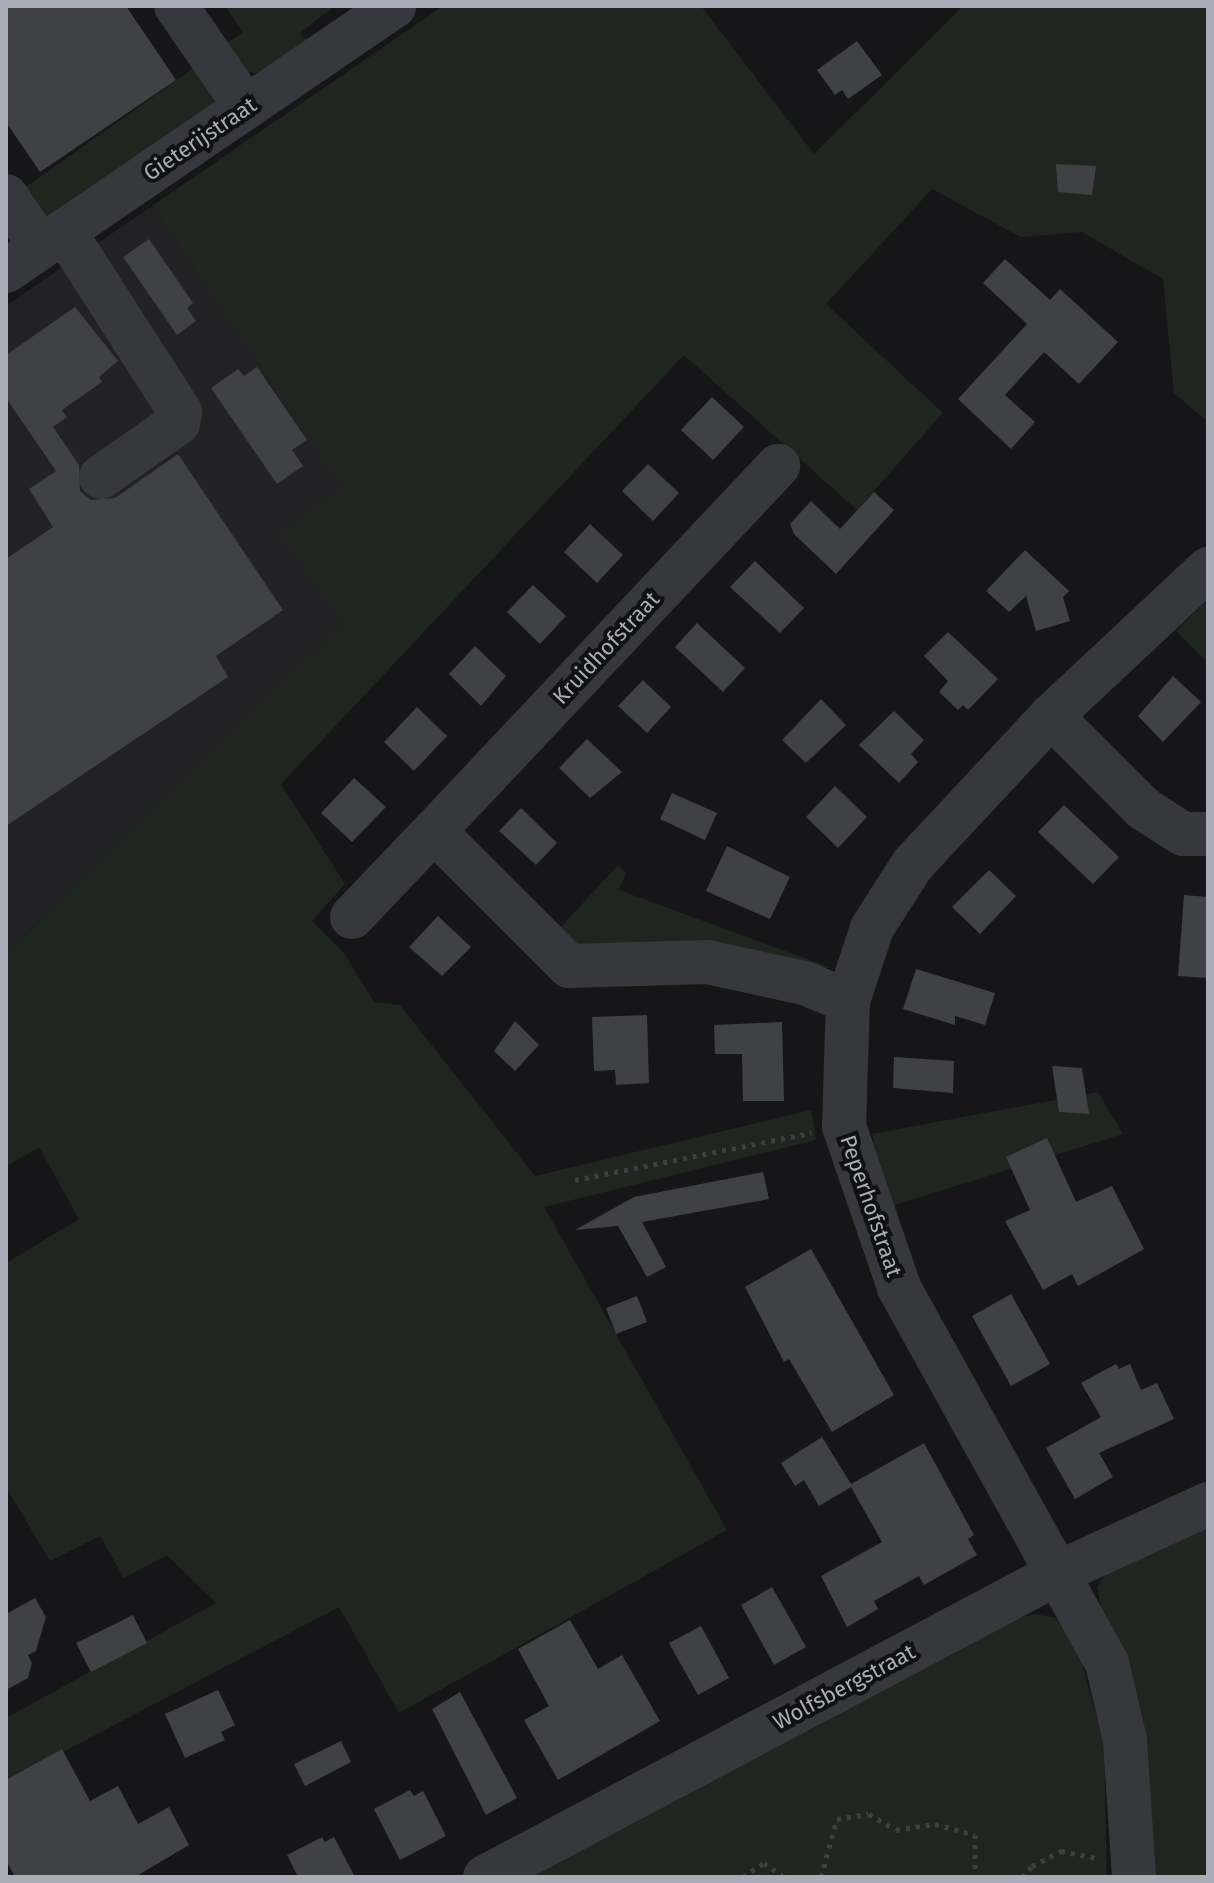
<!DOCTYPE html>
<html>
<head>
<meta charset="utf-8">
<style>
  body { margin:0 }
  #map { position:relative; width:1214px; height:1883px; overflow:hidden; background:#161618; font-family:"Fira Sans",sans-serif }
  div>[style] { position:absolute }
  .built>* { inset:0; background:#222225 }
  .green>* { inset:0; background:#1e261f }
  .building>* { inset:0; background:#404145 }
  .path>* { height:5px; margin-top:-2.5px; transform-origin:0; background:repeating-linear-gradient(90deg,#3d3f44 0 4px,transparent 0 10px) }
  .minor>* { height:44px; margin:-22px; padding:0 22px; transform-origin:22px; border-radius:22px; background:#37383d }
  span { translate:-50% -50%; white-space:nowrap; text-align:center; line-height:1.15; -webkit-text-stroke:8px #111113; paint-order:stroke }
  .street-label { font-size:22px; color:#a8adb8 }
  .frame { position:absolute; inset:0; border:8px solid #a8adb8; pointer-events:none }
</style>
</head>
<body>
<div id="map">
  <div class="built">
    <div style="clip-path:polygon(152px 206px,345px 487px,282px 534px,343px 624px,6px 954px,6px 306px)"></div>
  </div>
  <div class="green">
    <div style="clip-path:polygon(225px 6px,335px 6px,300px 33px,307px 41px,260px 74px,239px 70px,223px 46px,243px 32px)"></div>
    <div style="clip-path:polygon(443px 6px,701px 6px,814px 154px,963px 6px,1208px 6px,1208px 422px,1174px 393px,1163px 279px,1082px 232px,1021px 237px,932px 189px,826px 304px,943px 413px,857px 510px,684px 355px,281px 784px,345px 884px,312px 921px,344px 953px,374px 1002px,400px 1005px,535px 1176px,811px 1110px,816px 1140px,544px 1207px,727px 1530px,399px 1713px,339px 1607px,6px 1782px,6px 1718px,216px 1603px,167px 1555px,124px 1578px,100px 1536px,50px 1561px,6px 1487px,6px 1263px,79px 1219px,39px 1147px,6px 1167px,6px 954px,343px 624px,281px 534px,344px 487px,152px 206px)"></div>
    <div style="clip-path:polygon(201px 63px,217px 86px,215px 109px,55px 219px,34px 215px,20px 191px)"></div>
    <div style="clip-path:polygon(1208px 600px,1208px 663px,1176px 631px)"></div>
    <div style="clip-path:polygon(618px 865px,626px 873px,619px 890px,829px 967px,819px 973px,573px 946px,559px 929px)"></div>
    <div style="clip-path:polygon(1098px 1092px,1123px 1134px,885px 1208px,872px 1134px)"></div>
    <div style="clip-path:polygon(1208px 1523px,1208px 1877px,1150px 1877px,1097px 1587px,1112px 1565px)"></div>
    <div style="clip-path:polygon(1035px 1614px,1056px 1618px,1080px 1656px,1104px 1744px,1107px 1877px,522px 1877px,1010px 1620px)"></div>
  </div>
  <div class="building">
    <div style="clip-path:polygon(6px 6px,126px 6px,176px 80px,40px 172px,6px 122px)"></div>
    <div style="clip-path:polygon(857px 41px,882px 75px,848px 99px,842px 90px,835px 95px,817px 70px)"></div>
    <div style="clip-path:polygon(1056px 164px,1096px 166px,1092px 195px,1058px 192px)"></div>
    <div style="clip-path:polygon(149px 239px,193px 303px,187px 308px,196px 321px,177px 335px,123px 257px)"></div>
    <div style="clip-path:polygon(1005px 259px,1050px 300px,1060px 289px,1118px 342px,1079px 384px,1044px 352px,1005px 395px,1035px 422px,1011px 449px,958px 399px,1027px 324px,983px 283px)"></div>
    <div style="clip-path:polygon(75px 307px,118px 361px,99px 377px,102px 382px,62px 410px,67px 417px,53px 427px,79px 465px,80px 491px,91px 500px,115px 498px,178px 454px,283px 610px,216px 656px,228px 677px,6px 826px,6px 559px,53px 527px,29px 489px,56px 471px,6px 398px,6px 355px)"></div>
    <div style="clip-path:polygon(257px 367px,307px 440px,292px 450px,303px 466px,277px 484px,211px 388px,238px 369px,244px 376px)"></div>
    <div style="clip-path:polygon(712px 397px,744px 427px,713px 460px,681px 430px)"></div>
    <div style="clip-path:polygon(648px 464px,679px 493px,653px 521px,622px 491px)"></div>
    <div style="clip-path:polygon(874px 492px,894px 510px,836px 574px,794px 534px,790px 524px,811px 501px,840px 529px)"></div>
    <div style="clip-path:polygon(590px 524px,623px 555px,597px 583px,564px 552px)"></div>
    <div style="clip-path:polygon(1025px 550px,1069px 591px,1063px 597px,1070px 621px,1036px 631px,1026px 596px,1009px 612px,986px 591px)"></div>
    <div style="clip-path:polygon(755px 561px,804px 608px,780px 633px,730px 587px)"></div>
    <div style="clip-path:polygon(533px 585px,566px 616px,540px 644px,507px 612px)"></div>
    <div style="clip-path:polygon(697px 623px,745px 668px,723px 692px,675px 647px)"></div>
    <div style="clip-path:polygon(948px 632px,998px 679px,968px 710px,963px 705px,958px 710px,939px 692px,948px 681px,924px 656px)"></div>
    <div style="clip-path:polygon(475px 646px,506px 676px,481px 706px,449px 674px)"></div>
    <div style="clip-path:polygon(1173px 676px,1201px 702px,1163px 742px,1138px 716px)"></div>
    <div style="clip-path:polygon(643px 680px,671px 707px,647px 733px,618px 706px)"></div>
    <div style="clip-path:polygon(821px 699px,846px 725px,806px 763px,782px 740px)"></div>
    <div style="clip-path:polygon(417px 707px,447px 736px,414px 771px,384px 742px)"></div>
    <div style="clip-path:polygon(894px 711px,924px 740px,911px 754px,918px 762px,899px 783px,859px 745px)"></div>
    <div style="clip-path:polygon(587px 739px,622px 772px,590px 798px,559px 768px)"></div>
    <div style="clip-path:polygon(354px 778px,386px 807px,352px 842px,321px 813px)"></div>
    <div style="clip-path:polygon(835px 786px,867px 817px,838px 848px,806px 817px)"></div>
    <div style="clip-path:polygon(672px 793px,717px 813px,705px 840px,660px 819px)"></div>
    <div style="clip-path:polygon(1064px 805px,1119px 857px,1093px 884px,1038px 832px)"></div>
    <div style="clip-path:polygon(521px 808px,557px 843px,536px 865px,499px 831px)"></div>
    <div style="clip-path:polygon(727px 846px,790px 877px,770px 919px,706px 891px)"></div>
    <div style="clip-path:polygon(989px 870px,1016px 896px,980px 934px,952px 907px)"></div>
    <div style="clip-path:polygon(1184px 895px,1208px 897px,1208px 978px,1178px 976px)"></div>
    <div style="clip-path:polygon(438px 916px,471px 947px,442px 976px,409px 947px)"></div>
    <div style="clip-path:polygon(916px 969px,995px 993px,985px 1025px,955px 1016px,955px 1025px,903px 1009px)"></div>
    <div style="clip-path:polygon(647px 1015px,649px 1083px,616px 1085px,615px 1070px,594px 1071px,592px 1017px)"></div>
    <div style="clip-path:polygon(515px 1021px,539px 1045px,515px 1071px,494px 1051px)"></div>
    <div style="clip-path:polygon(782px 1022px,784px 1101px,743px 1101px,742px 1054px,715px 1054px,714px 1025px)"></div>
    <div style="clip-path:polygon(894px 1057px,954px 1061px,953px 1093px,893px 1088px)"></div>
    <div style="clip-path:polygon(1052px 1066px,1082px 1068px,1089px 1114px,1059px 1112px)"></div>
    <div style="clip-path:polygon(1047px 1138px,1076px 1202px,1112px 1186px,1144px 1249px,1078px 1286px,1072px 1274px,1043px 1290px,1005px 1221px,1030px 1210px,1006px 1157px)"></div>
    <div style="clip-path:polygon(763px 1172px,769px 1199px,642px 1222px,666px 1267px,647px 1277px,618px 1226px,575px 1230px,634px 1197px)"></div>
    <div style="clip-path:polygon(811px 1249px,894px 1395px,832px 1432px,789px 1359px,784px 1362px,745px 1287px)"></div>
    <div style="clip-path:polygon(1011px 1294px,1050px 1364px,1011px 1386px,972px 1316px)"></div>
    <div style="clip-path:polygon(637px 1296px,647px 1322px,616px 1334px,606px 1308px)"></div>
    <div style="clip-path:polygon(1116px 1364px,1119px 1369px,1130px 1364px,1141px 1390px,1157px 1383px,1174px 1419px,1099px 1453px,1113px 1477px,1075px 1499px,1046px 1448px,1101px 1417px,1081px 1383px)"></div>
    <div style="clip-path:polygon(822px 1437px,851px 1484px,924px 1443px,974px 1535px,968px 1539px,977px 1555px,924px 1585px,919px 1576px,874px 1601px,878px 1609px,847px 1627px,821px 1576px,882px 1542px,851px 1487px,819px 1506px,804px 1480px,795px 1486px,781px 1463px)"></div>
    <div style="clip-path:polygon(772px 1587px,806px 1647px,774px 1665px,741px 1605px)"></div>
    <div style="clip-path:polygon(35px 1598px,46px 1617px,36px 1651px,28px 1655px,32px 1663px,28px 1678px,6px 1690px,6px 1614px)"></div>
    <div style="clip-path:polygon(133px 1615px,147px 1643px,91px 1672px,76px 1643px)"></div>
    <div style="clip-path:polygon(570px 1620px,598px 1669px,622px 1655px,660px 1721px,558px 1780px,524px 1720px,549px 1706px,518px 1649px)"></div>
    <div style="clip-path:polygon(701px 1626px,729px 1678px,698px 1695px,669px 1643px)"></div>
    <div style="clip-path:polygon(218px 1690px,235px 1725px,221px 1732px,225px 1740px,185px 1758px,165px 1714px)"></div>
    <div style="clip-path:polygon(460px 1692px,517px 1798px,486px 1815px,432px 1709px)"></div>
    <div style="clip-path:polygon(341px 1741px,351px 1762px,305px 1786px,294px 1764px)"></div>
    <div style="clip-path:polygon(62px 1749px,90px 1801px,118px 1786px,138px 1824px,169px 1807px,189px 1845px,135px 1877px,15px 1877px,6px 1860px,6px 1780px)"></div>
    <div style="clip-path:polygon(410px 1790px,414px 1796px,423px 1791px,446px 1836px,400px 1860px,374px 1809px)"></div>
    <div style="clip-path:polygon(322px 1837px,325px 1842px,334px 1837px,355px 1877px,298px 1877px,287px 1855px)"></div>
  </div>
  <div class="path">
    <div style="left:575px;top:1180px;width:241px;rotate:-11.3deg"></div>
    <div style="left:743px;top:1877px;width:25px;rotate:-34deg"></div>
    <div style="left:764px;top:1863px;width:24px;rotate:35deg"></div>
    <div style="left:821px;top:1877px;width:60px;rotate:-74.6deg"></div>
    <div style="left:837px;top:1819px;width:32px;rotate:-9deg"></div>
    <div style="left:869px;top:1814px;width:31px;rotate:31deg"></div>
    <div style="left:896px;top:1830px;width:39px;rotate:-9deg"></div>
    <div style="left:935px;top:1824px;width:41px;rotate:15.4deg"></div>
    <div style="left:975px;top:1835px;width:42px;rotate:90deg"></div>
    <div style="left:1022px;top:1877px;width:15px;rotate:-48deg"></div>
    <div style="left:1032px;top:1866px;width:33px;rotate:-27deg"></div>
    <div style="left:1061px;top:1851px;width:36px;rotate:11deg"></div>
  </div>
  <div class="minor">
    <div style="left:176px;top:6px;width:123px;rotate:55.3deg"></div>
    <div style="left:6px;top:196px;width:62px;rotate:55.5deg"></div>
    <div style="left:64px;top:231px;width:215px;rotate:57.3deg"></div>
    <div style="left:180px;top:412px;width:11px;rotate:100deg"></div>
    <div style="left:178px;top:423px;width:94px;rotate:145deg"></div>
    <div style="left:6px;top:271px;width:470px;rotate:-34.3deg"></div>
    <div style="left:1051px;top:716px;width:132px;rotate:45deg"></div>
    <div style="left:1144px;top:809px;width:46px;rotate:32.7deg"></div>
    <div style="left:1183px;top:834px;width:25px"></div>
    <div style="left:434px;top:831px;width:502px;rotate:-46.7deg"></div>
    <div style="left:352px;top:917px;width:119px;rotate:-46.4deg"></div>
    <div style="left:434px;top:831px;width:191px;rotate:45deg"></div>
    <div style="left:569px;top:966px;width:138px;rotate:-1.7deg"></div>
    <div style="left:707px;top:962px;width:99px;rotate:12.2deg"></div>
    <div style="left:804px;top:983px;width:48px;rotate:22.2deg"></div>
    <div style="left:485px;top:1877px;width:651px;rotate:-27.94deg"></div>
    <div style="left:1060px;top:1572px;width:163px;rotate:-24.7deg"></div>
    <div style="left:1134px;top:1877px;width:137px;rotate:-93.8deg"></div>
    <div style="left:1125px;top:1740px;width:79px;rotate:-103.2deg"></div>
    <div style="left:1107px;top:1663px;width:430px;rotate:-119deg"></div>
    <div style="left:899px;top:1287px;width:170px;rotate:-108.9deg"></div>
    <div style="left:844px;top:1126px;width:125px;rotate:-88.2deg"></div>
    <div style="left:848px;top:1001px;width:77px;rotate:-71.8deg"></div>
    <div style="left:872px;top:928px;width:76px;rotate:-57.4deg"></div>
    <div style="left:913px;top:864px;width:202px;rotate:-47deg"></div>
    <div style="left:1051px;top:716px;width:215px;rotate:-43.1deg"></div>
  </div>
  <div class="street-label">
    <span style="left:200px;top:139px;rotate:-34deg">Gieterijstraat</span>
    <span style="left:606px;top:648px;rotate:-47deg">Kruidhofstraat</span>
    <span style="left:871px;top:1206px;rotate:71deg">Peperhofstraat</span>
    <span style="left:844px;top:1687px;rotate:-28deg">Wolfsbergstraat</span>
  </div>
  <div class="frame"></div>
</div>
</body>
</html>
